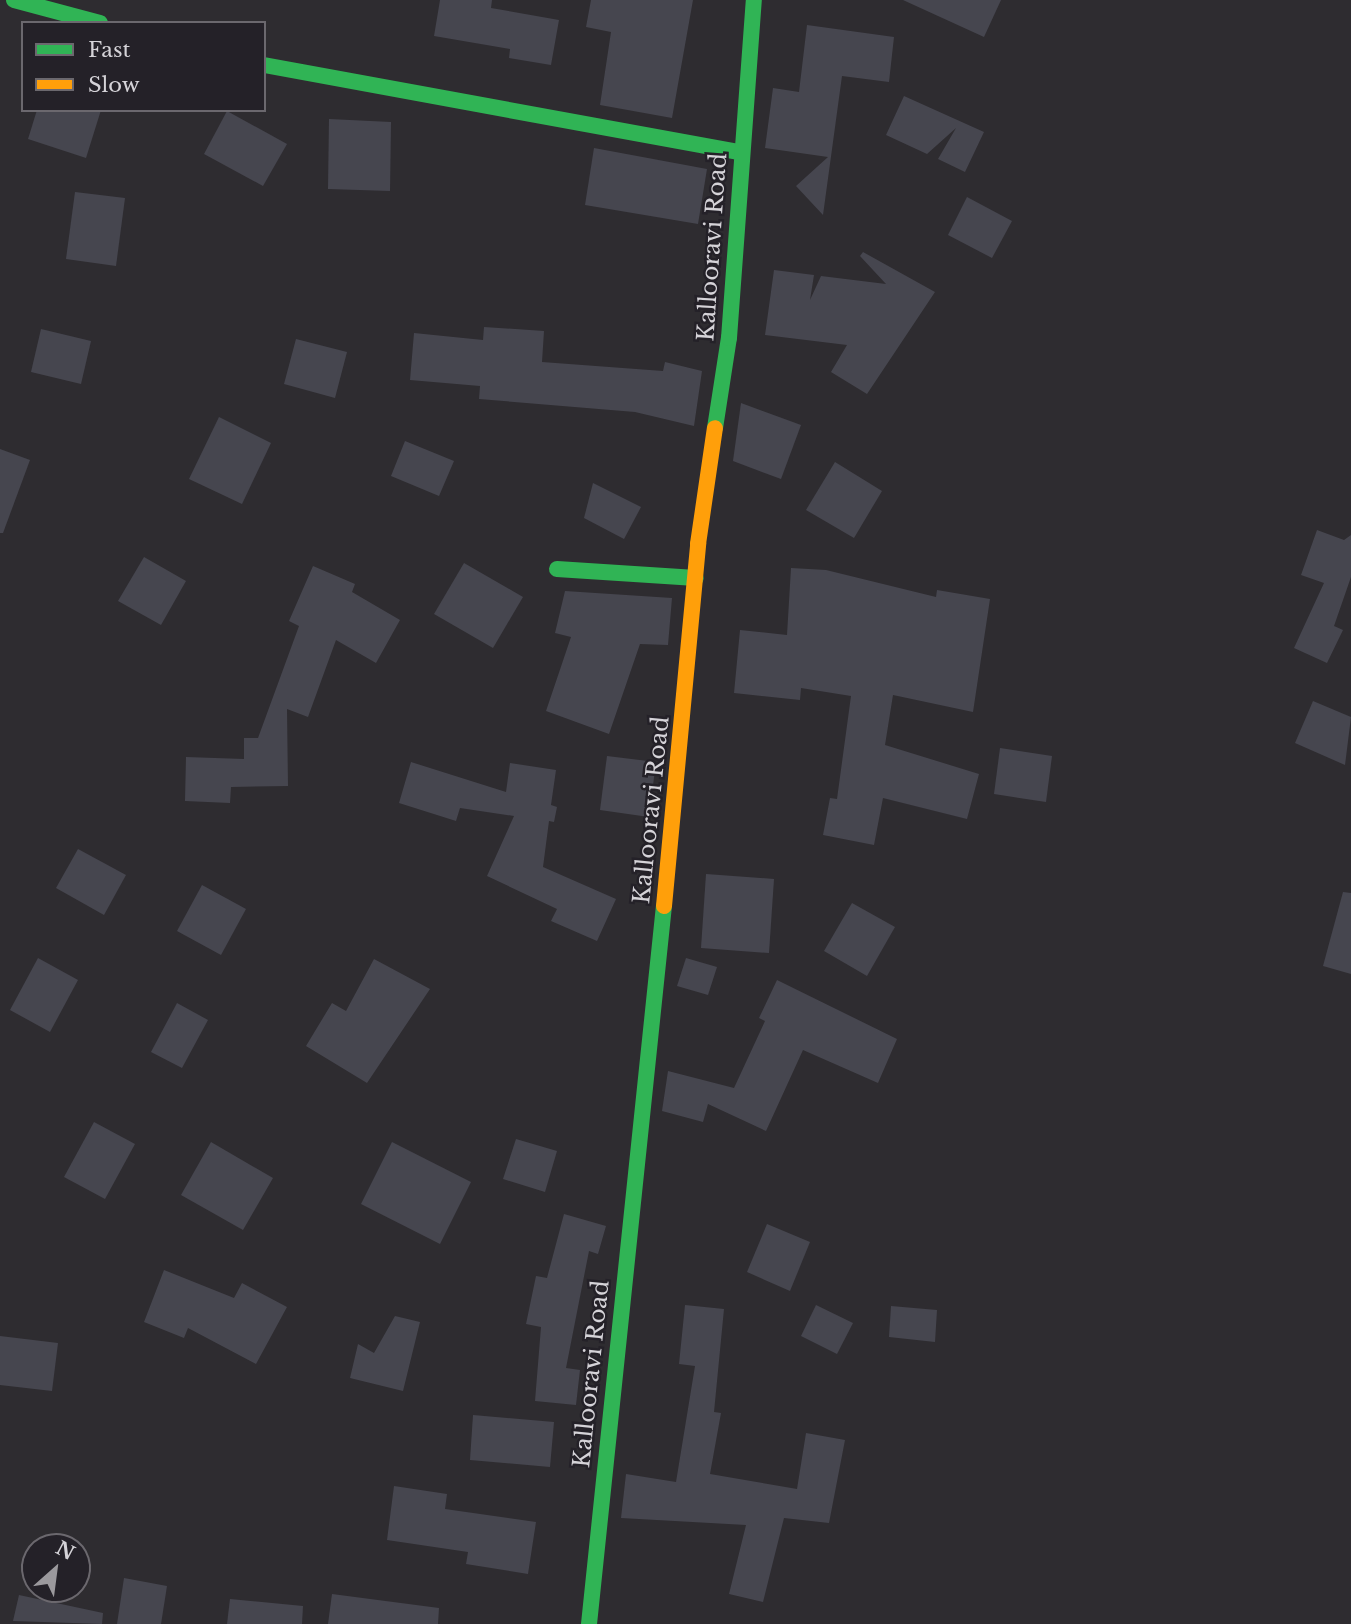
<!DOCTYPE html>
<html>
<head>
<meta charset="utf-8">
<style>
  body { margin:0 }
  #map { position:relative; width:1351px; height:1624px; overflow:hidden; background:#2e2c30; font-family:"Libre Baskerville",serif }
  div>[style] { position:absolute }
  .building>* { inset:0; background:#46464f }
  .fast>* { height:16px; margin:-8px; padding:0 8px; transform-origin:8px; border-radius:8px; background:#30b455 }
  .slow>* { height:16px; margin:-8px; padding:0 8px; transform-origin:8px; border-radius:8px; background:#ff9f0a }
  span { translate:-50% -50%; white-space:nowrap; text-align:center; line-height:1.15; -webkit-text-stroke:5px #242128; paint-order:stroke }
  .street-label { font-size:23px; color:#d5d3d8 }
  .legend { position:absolute; left:21px; top:21px; width:245px; height:91px; box-sizing:border-box; background:#242128; border:2px solid #6b686e; margin:0; padding:9px 12px; list-style:none; font-size:21px; color:#d5d3d8 }
  .legend li { display:flex; align-items:center; gap:14px; height:35px }
  .legend b { width:35px; border:2px solid #6b686e }
  .north { position:absolute; left:21px; top:1533px; width:70px; height:70px; box-sizing:border-box; background:#242128; border:2px solid #6b686e; border-radius:50%; rotate:28deg; font-size:19px; font-weight:700; line-height:28px; text-align:center; color:#d5d3d8 }
  .north::after { content:''; display:block; margin:auto; width:24px; height:32px; background:#9b999d; clip-path:polygon(50% 0,100% 100%,50% 72%,0 100%) }
</style>
</head>
<body>
<div id="map">
  <div class="building">
    <div style="clip-path:polygon(440px 0,492px 0,491px 8px,559px 20px,551px 65px,509px 58px,510px 49px,434px 36px)"></div>
    <div style="clip-path:polygon(591px 0,693px 0,672px 118px,600px 105px,611px 32px,586px 27px)"></div>
    <div style="clip-path:polygon(903px 0,1001px 0,984px 37px)"></div>
    <div style="clip-path:polygon(807px 25px,894px 37px,889px 82px,842px 76px,823px 215px,796px 186px,828px 157px,765px 148px,773px 88px,799px 92px)"></div>
    <div style="clip-path:polygon(904px 96px,984px 132px,965px 172px,938px 159px,956px 128px,927px 154px,886px 135px)"></div>
    <div style="clip-path:polygon(37px 110px,101px 110px,86px 158px,28px 139px)"></div>
    <div style="clip-path:polygon(227px 111px,287px 144px,263px 186px,204px 154px)"></div>
    <div style="clip-path:polygon(329px 119px,391px 122px,390px 191px,328px 189px)"></div>
    <div style="clip-path:polygon(594px 148px,707px 169px,698px 224px,585px 205px)"></div>
    <div style="clip-path:polygon(75px 192px,125px 198px,116px 266px,66px 259px)"></div>
    <div style="clip-path:polygon(967px 197px,1012px 221px,992px 258px,948px 235px)"></div>
    <div style="clip-path:polygon(863px 252px,935px 292px,867px 394px,831px 372px,847px 345px,765px 335px,774px 270px,814px 275px,810px 300px,821px 276px,886px 284px,860px 256px)"></div>
    <div style="clip-path:polygon(484px 327px,544px 331px,542px 362px,663px 371px,665px 362px,702px 371px,694px 426px,635px 412px,479px 399px,480px 386px,410px 380px,414px 333px,483px 340px)"></div>
    <div style="clip-path:polygon(41px 329px,91px 341px,81px 384px,31px 372px)"></div>
    <div style="clip-path:polygon(296px 339px,347px 352px,335px 398px,284px 384px)"></div>
    <div style="clip-path:polygon(741px 403px,801px 425px,781px 479px,733px 461px)"></div>
    <div style="clip-path:polygon(219px 417px,271px 443px,242px 504px,189px 479px)"></div>
    <div style="clip-path:polygon(405px 441px,454px 461px,439px 496px,391px 476px)"></div>
    <div style="clip-path:polygon(0 449px,30px 460px,3px 533px,0 533px)"></div>
    <div style="clip-path:polygon(835px 462px,882px 491px,854px 538px,806px 510px)"></div>
    <div style="clip-path:polygon(593px 483px,641px 507px,624px 539px,584px 518px)"></div>
    <div style="clip-path:polygon(1317px 530px,1344px 540px,1351px 535px,1351px 577px,1334px 626px,1343px 630px,1327px 663px,1294px 648px,1324px 583px,1301px 575px)"></div>
    <div style="clip-path:polygon(144px 557px,186px 581px,161px 625px,118px 601px)"></div>
    <div style="clip-path:polygon(464px 563px,523px 597px,493px 648px,434px 614px)"></div>
    <div style="clip-path:polygon(313px 566px,355px 584px,352px 592px,400px 620px,376px 663px,336px 640px,308px 717px,287px 709px,288px 786px,231px 787px,230px 803px,185px 801px,186px 757px,244px 759px,244px 738px,258px 738px,299px 626px,289px 621px)"></div>
    <div style="clip-path:polygon(791px 568px,826px 570px,936px 597px,937px 590px,990px 599px,973px 712px,893px 695px,885px 745px,979px 774px,967px 819px,883px 798px,874px 845px,823px 835px,830px 798px,837px 799px,851px 696px,801px 688px,800px 700px,734px 693px,740px 630px,787px 635px)"></div>
    <div style="clip-path:polygon(565px 591px,672px 598px,668px 645px,640px 644px,609px 734px,546px 711px,571px 637px,555px 633px)"></div>
    <div style="clip-path:polygon(1313px 701px,1351px 717px,1345px 765px,1295px 743px)"></div>
    <div style="clip-path:polygon(1000px 748px,1052px 756px,1046px 802px,994px 794px)"></div>
    <div style="clip-path:polygon(607px 756px,656px 762px,649px 817px,600px 810px)"></div>
    <div style="clip-path:polygon(411px 762px,506px 792px,510px 763px,556px 770px,551px 805px,557px 807px,554px 822px,549px 821px,543px 867px,616px 899px,597px 941px,551px 921px,557px 909px,487px 876px,514px 816px,460px 808px,456px 821px,399px 803px)"></div>
    <div style="clip-path:polygon(78px 849px,126px 875px,104px 915px,56px 888px)"></div>
    <div style="clip-path:polygon(706px 874px,774px 879px,769px 953px,701px 948px)"></div>
    <div style="clip-path:polygon(202px 885px,246px 909px,221px 955px,177px 931px)"></div>
    <div style="clip-path:polygon(1343px 892px,1351px 893px,1351px 974px,1323px 966px)"></div>
    <div style="clip-path:polygon(852px 903px,895px 927px,867px 976px,824px 951px)"></div>
    <div style="clip-path:polygon(38px 958px,78px 980px,50px 1032px,10px 1010px)"></div>
    <div style="clip-path:polygon(686px 958px,717px 967px,708px 995px,677px 986px)"></div>
    <div style="clip-path:polygon(374px 959px,430px 989px,367px 1083px,306px 1046px,332px 1003px,346px 1011px)"></div>
    <div style="clip-path:polygon(777px 980px,897px 1039px,878px 1083px,803px 1050px,766px 1131px,708px 1104px,703px 1122px,662px 1111px,668px 1071px,734px 1088px,765px 1021px,759px 1018px)"></div>
    <div style="clip-path:polygon(177px 1003px,208px 1020px,182px 1068px,151px 1052px)"></div>
    <div style="clip-path:polygon(94px 1122px,135px 1144px,105px 1199px,64px 1177px)"></div>
    <div style="clip-path:polygon(516px 1139px,557px 1151px,545px 1192px,503px 1179px)"></div>
    <div style="clip-path:polygon(211px 1142px,273px 1178px,243px 1230px,181px 1195px)"></div>
    <div style="clip-path:polygon(392px 1142px,471px 1182px,440px 1244px,361px 1204px)"></div>
    <div style="clip-path:polygon(564px 1214px,606px 1226px,598px 1254px,589px 1251px,566px 1368px,580px 1370px,576px 1405px,535px 1401px,541px 1327px,526px 1324px,536px 1276px,547px 1278px)"></div>
    <div style="clip-path:polygon(767px 1224px,810px 1242px,790px 1291px,747px 1272px)"></div>
    <div style="clip-path:polygon(164px 1270px,234px 1298px,242px 1283px,287px 1307px,256px 1364px,188px 1328px,184px 1338px,144px 1322px)"></div>
    <div style="clip-path:polygon(685px 1305px,724px 1309px,714px 1412px,721px 1413px,710px 1474px,797px 1489px,806px 1433px,845px 1440px,829px 1523px,784px 1518px,763px 1602px,729px 1594px,746px 1525px,621px 1518px,626px 1474px,676px 1482px,695px 1366px,679px 1364px)"></div>
    <div style="clip-path:polygon(816px 1305px,853px 1323px,837px 1354px,801px 1336px)"></div>
    <div style="clip-path:polygon(891px 1306px,937px 1310px,935px 1342px,889px 1337px)"></div>
    <div style="clip-path:polygon(395px 1316px,420px 1322px,403px 1391px,350px 1378px,358px 1344px,374px 1353px)"></div>
    <div style="clip-path:polygon(0 1336px,58px 1343px,52px 1391px,0 1385px)"></div>
    <div style="clip-path:polygon(473px 1415px,554px 1422px,550px 1467px,470px 1460px)"></div>
    <div style="clip-path:polygon(394px 1486px,447px 1494px,445px 1509px,536px 1522px,528px 1574px,466px 1564px,468px 1552px,387px 1540px)"></div>
    <div style="clip-path:polygon(124px 1578px,167px 1586px,161px 1624px,117px 1624px)"></div>
    <div style="clip-path:polygon(332px 1594px,439px 1608px,438px 1624px,328px 1624px)"></div>
    <div style="clip-path:polygon(19px 1595px,103px 1613px,102px 1624px,13px 1621px)"></div>
    <div style="clip-path:polygon(230px 1599px,303px 1606px,302px 1624px,227px 1624px)"></div>
  </div>
  <div class="fast">
    <div style="left:14px;top:0;width:89px;rotate:15deg"></div>
    <div style="left:264px;top:65px;width:486px;rotate:10.4deg"></div>
    <div style="left:715px;top:428px;width:91px;rotate:-81.2deg"></div>
    <div style="left:729px;top:338px;width:339px;rotate:-85.8deg"></div>
    <div style="left:557px;top:569px;width:139px;rotate:3.7deg"></div>
    <div style="left:589px;top:1624px;width:722px;rotate:-84.04deg"></div>
  </div>
  <div class="slow">
    <div style="left:664px;top:906px;width:364px;rotate:-84.6deg"></div>
    <div style="left:698px;top:544px;width:117px;rotate:-81.7deg"></div>
  </div>
  <div class="street-label">
    <span style="left:712px;top:247px;rotate:-86deg">Kallooravi Road</span>
    <span style="left:651px;top:810px;rotate:-84deg">Kallooravi Road</span>
    <span style="left:591px;top:1374px;rotate:-84deg">Kallooravi Road</span>
  </div>
  <ul class="legend">
  <li><b style="height:9px;background:#30b455"></b>Fast</li>
  <li><b style="height:9px;background:#ff9f0a"></b>Slow</li>
  </ul>
  <div class="north">N</div>
</div>
</body>
</html>
